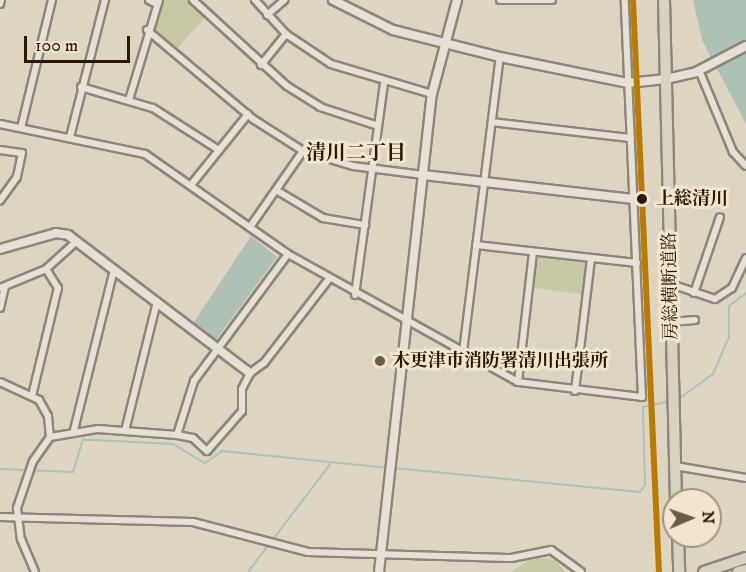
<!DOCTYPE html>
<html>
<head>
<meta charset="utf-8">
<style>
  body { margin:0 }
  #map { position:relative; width:746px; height:572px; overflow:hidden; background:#ded4c2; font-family:"IM FELL DW Pica","Noto Serif JP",serif }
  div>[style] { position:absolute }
  .green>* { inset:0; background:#c7c8a6 }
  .water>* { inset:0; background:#adc2b4 }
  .stream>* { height:2px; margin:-1px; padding:0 1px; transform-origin:1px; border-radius:1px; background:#adc2b4 }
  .roads { filter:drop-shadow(2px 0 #8e8679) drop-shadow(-2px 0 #8e8679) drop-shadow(0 2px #8e8679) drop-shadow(0 -2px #8e8679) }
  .minor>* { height:6px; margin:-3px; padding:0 3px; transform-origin:3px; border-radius:3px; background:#e6e0d6 }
  .tertiary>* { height:8px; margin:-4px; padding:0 4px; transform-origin:4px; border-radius:4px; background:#e6e0d6 }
  .secondary>* { height:8px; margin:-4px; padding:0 4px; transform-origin:4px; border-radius:4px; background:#e6e0d6 }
  .trunk>* { height:10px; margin:-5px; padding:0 5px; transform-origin:5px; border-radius:5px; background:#d9d1c2 }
  .rail-1>* { height:6px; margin:-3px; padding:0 3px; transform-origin:3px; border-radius:3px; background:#ba7b01 }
  .dots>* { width:16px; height:16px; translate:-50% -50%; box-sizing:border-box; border:3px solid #f2e5cf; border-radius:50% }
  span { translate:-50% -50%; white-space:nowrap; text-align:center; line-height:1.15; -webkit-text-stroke:6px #f2e5cf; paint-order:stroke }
  .stop-label { font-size:18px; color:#2a1802; font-weight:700 }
  .left { translate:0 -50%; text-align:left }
  .street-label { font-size:18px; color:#2a1802 }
  .poi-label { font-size:18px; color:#2a1802; font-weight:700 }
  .neighbourhood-label { font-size:20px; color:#2a1802; font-weight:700 }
  .north { position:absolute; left:662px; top:488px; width:60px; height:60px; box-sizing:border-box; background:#f2e5cf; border:2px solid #a2937d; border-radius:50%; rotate:88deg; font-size:16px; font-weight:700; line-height:24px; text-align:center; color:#2a1802 }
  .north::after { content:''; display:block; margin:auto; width:21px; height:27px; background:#695a45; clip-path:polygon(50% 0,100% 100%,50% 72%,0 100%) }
  .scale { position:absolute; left:24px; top:36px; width:106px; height:27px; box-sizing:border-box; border:3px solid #2a1802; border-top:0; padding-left:8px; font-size:18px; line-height:21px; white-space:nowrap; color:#2a1802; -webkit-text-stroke:4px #f2e5cf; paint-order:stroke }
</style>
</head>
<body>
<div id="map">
  <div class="green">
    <div style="clip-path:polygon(161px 0,193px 0,207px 15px,175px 51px,147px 30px)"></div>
    <div style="clip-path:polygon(533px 252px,591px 259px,587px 295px,529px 287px)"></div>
    <div style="clip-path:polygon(534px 557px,555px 560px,565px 572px,511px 572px)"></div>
  </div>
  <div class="water">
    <div style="clip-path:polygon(693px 0,746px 0,746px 124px,702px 40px)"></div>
    <div style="clip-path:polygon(251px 236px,277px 257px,215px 341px,192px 325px)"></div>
  </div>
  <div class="stream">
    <div style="left:677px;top:400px;width:44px;rotate:-35.8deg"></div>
    <div style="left:713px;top:374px;width:40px;rotate:-66.6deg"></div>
    <div style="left:729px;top:337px;width:31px;rotate:-90deg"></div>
    <div style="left:729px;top:306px;width:21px;rotate:-37deg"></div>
    <div style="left:394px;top:468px;width:247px;rotate:5.6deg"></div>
    <div style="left:640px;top:492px;width:9px;rotate:-54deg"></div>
    <div style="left:645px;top:485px;width:78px;rotate:-91.5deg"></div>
    <div style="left:643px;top:407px;width:29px;rotate:-12deg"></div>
    <div style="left:0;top:469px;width:73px;rotate:2.4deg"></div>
    <div style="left:73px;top:472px;width:34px;rotate:-73deg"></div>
    <div style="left:83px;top:440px;width:12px"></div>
    <div style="left:95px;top:440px;width:78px;rotate:2.9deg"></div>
    <div style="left:173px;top:444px;width:37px;rotate:31deg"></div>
    <div style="left:205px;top:463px;width:21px;rotate:-35deg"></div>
    <div style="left:222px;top:451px;width:167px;rotate:5.8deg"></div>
    <div style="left:248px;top:572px;width:137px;rotate:-52.7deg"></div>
  </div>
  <div class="roads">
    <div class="minor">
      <div style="left:149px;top:0;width:9px;rotate:27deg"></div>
      <div style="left:193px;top:0;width:127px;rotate:42.5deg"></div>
      <div style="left:287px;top:86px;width:39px;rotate:32deg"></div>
      <div style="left:320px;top:107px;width:61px;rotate:18.1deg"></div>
      <div style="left:255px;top:0;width:46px;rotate:47.6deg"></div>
      <div style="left:286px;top:34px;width:54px;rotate:33.7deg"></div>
      <div style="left:331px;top:64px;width:105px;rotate:16.5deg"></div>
      <div style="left:500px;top:0;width:52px"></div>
      <div style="left:0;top:4px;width:4px;rotate:-76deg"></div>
      <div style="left:267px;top:15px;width:23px;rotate:-41deg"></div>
      <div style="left:147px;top:30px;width:138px;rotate:40deg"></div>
      <div style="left:253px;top:119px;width:59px;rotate:32.6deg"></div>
      <div style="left:303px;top:151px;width:52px;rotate:16.7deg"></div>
      <div style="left:353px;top:166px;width:71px;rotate:7.3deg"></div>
      <div style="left:261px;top:65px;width:40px;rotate:-51deg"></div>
      <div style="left:699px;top:70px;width:89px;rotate:67.5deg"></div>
      <div style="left:733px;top:152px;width:19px;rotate:47deg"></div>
      <div style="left:81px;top:87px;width:75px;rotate:16.3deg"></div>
      <div style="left:153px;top:108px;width:78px;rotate:32.5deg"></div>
      <div style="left:129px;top:100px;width:104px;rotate:-73.3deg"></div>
      <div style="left:492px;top:122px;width:140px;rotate:6.6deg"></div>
      <div style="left:0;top:124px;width:148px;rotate:11.7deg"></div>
      <div style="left:145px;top:154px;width:174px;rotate:35deg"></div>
      <div style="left:288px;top:254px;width:263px;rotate:29.1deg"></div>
      <div style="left:518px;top:382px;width:125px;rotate:6.9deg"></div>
      <div style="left:642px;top:397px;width:397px;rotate:-92.5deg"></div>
      <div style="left:21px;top:128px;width:132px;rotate:-76.4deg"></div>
      <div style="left:70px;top:137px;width:141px;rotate:-75.7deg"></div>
      <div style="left:0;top:150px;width:22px;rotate:8deg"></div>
      <div style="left:22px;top:153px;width:25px;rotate:102deg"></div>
      <div style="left:17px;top:177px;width:29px;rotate:126deg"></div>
      <div style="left:191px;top:185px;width:91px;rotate:-51.2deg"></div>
      <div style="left:276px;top:190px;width:55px;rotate:30.8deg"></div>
      <div style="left:323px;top:218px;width:43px;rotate:9.5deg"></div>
      <div style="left:250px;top:227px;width:93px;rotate:-55.1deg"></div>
      <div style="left:476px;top:245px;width:162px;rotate:6.4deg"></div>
      <div style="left:671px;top:284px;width:46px;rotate:18.8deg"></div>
      <div style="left:715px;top:299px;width:20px;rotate:-33deg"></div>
      <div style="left:732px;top:288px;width:33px;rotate:-65deg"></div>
      <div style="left:0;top:288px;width:50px;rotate:-22.4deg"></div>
      <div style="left:46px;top:269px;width:42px;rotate:-42.1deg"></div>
      <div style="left:694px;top:293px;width:80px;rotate:-71.1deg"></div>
      <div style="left:355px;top:295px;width:213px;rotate:-82.2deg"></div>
      <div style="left:0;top:308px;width:22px;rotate:-77deg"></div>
      <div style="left:671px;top:322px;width:24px;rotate:-5deg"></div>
      <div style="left:463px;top:352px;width:297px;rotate:-82.9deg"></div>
      <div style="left:0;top:382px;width:43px;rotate:24.8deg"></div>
      <div style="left:39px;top:400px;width:18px;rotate:61deg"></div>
      <div style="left:48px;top:416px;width:21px;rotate:85deg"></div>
      <div style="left:50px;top:437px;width:29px;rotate:125deg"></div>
      <div style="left:33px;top:461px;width:50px;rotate:108.8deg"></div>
      <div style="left:17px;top:508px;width:31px;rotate:83deg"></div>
      <div style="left:21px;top:539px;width:36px;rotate:67deg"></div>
      <div style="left:518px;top:382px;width:131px;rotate:-83.4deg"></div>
      <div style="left:575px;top:391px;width:133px;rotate:-83.1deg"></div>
      <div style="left:32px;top:396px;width:111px;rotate:-76.5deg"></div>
      <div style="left:58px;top:288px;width:22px;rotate:-122deg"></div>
      <div style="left:74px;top:430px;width:166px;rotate:-76deg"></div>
      <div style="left:125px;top:431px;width:133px;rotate:-76.1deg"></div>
      <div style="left:177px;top:435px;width:57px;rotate:-72.5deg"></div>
      <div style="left:194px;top:381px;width:158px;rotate:-53.5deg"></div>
      <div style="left:50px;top:437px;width:49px;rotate:-9.5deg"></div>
      <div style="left:98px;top:429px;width:79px;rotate:4.3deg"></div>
      <div style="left:177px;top:435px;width:16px;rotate:11deg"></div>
      <div style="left:193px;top:438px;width:19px;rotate:43deg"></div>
      <div style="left:207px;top:451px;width:53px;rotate:-48.8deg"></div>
      <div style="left:242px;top:411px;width:22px;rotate:-90deg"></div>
      <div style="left:242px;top:389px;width:18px;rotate:-63deg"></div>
      <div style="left:250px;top:373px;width:17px;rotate:-36deg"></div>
      <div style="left:264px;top:363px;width:106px;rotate:-52.3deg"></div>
      <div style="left:675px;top:466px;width:72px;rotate:9.6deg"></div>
      <div style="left:0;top:517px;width:193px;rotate:1.5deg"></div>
      <div style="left:193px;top:522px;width:119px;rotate:14.6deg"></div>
      <div style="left:308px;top:552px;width:203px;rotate:1.7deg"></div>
      <div style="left:511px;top:558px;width:41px;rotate:-11.3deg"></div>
      <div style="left:551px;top:550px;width:37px;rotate:36deg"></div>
    </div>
    <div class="tertiary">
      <div style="left:333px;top:0;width:67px;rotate:26.6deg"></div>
      <div style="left:393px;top:30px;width:110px;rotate:14.2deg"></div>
      <div style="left:500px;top:57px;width:131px;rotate:11.5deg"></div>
      <div style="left:628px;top:83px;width:38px;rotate:-6deg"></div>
      <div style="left:423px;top:175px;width:212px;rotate:6.5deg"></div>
      <div style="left:0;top:249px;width:58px;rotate:-15.9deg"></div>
      <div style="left:56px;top:233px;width:12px;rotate:9deg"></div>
      <div style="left:68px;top:235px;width:228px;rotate:37.2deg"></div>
      <div style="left:379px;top:572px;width:481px;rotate:-83.7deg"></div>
      <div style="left:432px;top:94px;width:97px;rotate:-75.1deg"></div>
    </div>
    <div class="secondary">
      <div style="left:666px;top:79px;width:31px;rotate:-13deg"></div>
      <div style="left:696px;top:72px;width:56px;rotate:-27.5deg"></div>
    </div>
    <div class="trunk">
      <div style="left:664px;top:0;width:500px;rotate:88.63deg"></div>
      <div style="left:678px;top:536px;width:36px;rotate:88deg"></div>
      <div style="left:704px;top:572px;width:44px;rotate:-18.4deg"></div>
      <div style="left:738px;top:572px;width:8px;rotate:-14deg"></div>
    </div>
  </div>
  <div class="rail-1">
    <div style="left:633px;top:0;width:573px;rotate:87.4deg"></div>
  </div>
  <div class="dots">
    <div style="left:642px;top:199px;background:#2a1802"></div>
    <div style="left:380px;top:361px;background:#695a45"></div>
  </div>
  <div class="stop-label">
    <span class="left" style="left:656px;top:199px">上総清川</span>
  </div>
  <div class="street-label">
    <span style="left:671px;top:286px;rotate:-91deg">房総横断道路</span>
  </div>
  <div class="poi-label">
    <span class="left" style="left:392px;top:361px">木更津市消防署清川出張所</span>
  </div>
  <div class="neighbourhood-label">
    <span style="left:356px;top:153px">清川二丁目</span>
  </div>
  <div class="north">N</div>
  <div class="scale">100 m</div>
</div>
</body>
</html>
